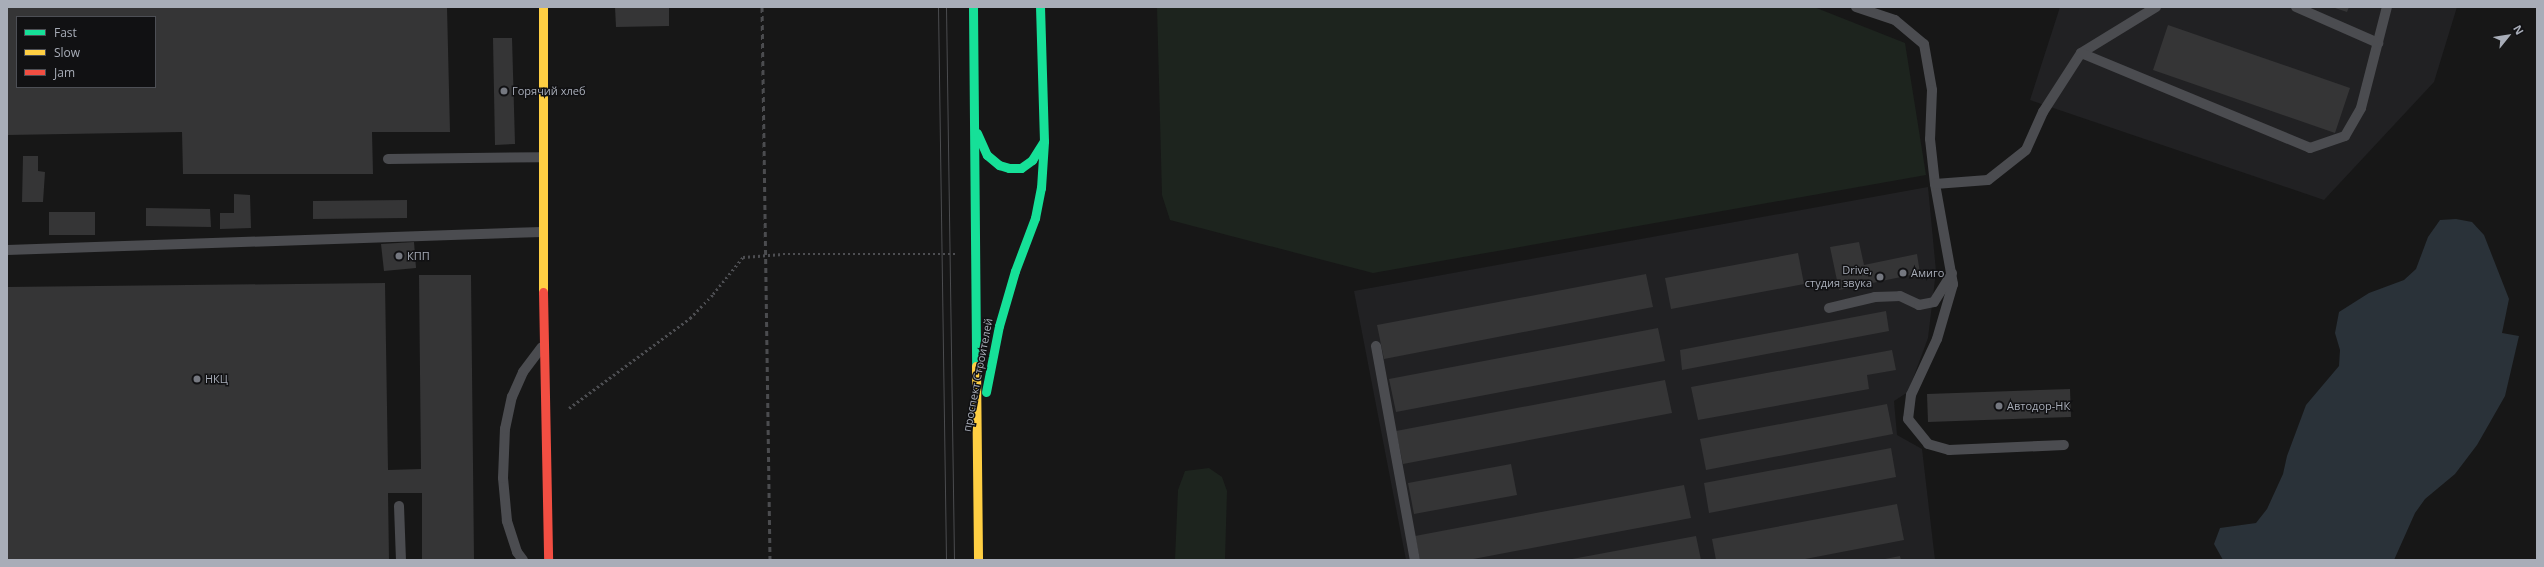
<!DOCTYPE html>
<html>
<head>
<meta charset="utf-8">
<style>
  body { margin:0 }
  #map { position:relative; width:2544px; height:567px; overflow:hidden; background:#171717; font-family:"Open Sans",sans-serif }
  div>[style] { position:absolute }
  .built>* { inset:0; background:#212123 }
  .green>* { inset:0; background:#1d241e }
  .water>* { inset:0; background:#2a3239 }
  .building>* { inset:0; background:#353536 }
  .path>* { height:2.5px; margin-top:-1.25px; transform-origin:0; background:repeating-linear-gradient(90deg,#4d4e52 0 2px,transparent 0 5px) }
  .lane>* { height:10px; margin:-5px; padding:0 5px; transform-origin:5px; border-radius:5px; background:#4b4c50 }
  .fast>* { height:9px; margin:-4.5px; padding:0 4.5px; transform-origin:4.5px; border-radius:4.5px; background:#16e098 }
  .slow>* { height:9px; margin:-4.5px; padding:0 4.5px; transform-origin:4.5px; border-radius:4.5px; background:#ffcf43 }
  .jam>* { height:9px; margin:-4.5px; padding:0 4.5px; transform-origin:4.5px; border-radius:4.5px; background:#f24e42 }
  .tram>* { height:1px; margin:-0.5px; padding:0 0.5px; transform-origin:0.5px; border-radius:0.5px; background:#4b4c4f }
  .rail>* { height:3px; margin-top:-1.5px; transform-origin:0; background:repeating-linear-gradient(90deg,#4b4c4f 0 5px,transparent 0 9px) }
  .dots>* { width:11px; height:11px; translate:-50% -50%; box-sizing:border-box; border:2px solid #111113; border-radius:50% }
  span { translate:-50% -50%; white-space:nowrap; text-align:center; line-height:1.15; -webkit-text-stroke:3px #111113; paint-order:stroke }
  .poi-label { font-size:11px; color:#a8adb8 }
  .left { translate:0 -50%; text-align:left }
  .right { translate:-100% -50%; text-align:right }
  .street-label { font-size:11px; color:#a8adb8 }
  .frame { position:absolute; inset:0; border:8px solid #a8adb8; pointer-events:none }
  .legend { position:absolute; left:16px; top:16px; width:140px; height:72px; box-sizing:border-box; background:#111113; border:1px solid #4d4f55; margin:0; padding:5px 7px; list-style:none; font-size:12px; color:#a8adb8 }
  .legend li { display:flex; align-items:center; gap:8px; height:20px }
  .legend b { width:20px; border:1px solid #4d4f55 }
  .north { position:absolute; left:2488px; top:16px; width:40px; height:40px; -webkit-text-stroke:3px #111113; paint-order:stroke; rotate:60deg; font-size:11px; font-weight:700; line-height:16px; text-align:center; color:#a8adb8 }
  .north::after { content:''; display:block; margin:auto; width:14px; height:18px; background:#a8adb8; clip-path:polygon(50% 0,100% 100%,50% 72%,0 100%) }
</style>
</head>
<body>
<div id="map">
  <div class="built">
    <div style="clip-path:polygon(2060px 7px,2457px 7px,2434px 82px,2324px 200px,2030px 100px)"></div>
    <div style="clip-path:polygon(1928px 187px,1936px 271px,1928px 338px,1908px 392px,1894px 401px,1897px 435px,1922px 449px,1935px 560px,1406px 560px,1354px 291px)"></div>
  </div>
  <div class="green">
    <div style="clip-path:polygon(1157px 7px,1814px 7px,1905px 43px,1926px 175px,1373px 273px,1170px 220px,1162px 195px)"></div>
    <div style="clip-path:polygon(1209px 468px,1222px 477px,1227px 491px,1225px 560px,1175px 560px,1178px 490px,1185px 471px)"></div>
  </div>
  <div class="water">
    <div style="clip-path:polygon(2456px 219px,2472px 222px,2484px 235px,2509px 299px,2502px 333px,2519px 336px,2505px 396px,2477px 445px,2455px 474px,2425px 499px,2415px 513px,2394px 560px,2223px 560px,2214px 544px,2220px 528px,2256px 523px,2267px 509px,2283px 474px,2287px 456px,2306px 405px,2339px 366px,2340px 350px,2335px 333px,2339px 312px,2369px 293px,2404px 280px,2416px 269px,2428px 237px,2440px 220px)"></div>
  </div>
  <div class="building">
    <div style="clip-path:polygon(evenodd,7px 7px,447px 7px,450px 132px,372px 132px,373px 174px,183px 174px,182px 132px,7px 135px,7px 7px,17px 17px,155px 17px,155px 87px,17px 87px,17px 17px)"></div>
    <div style="clip-path:polygon(615px 7px,669px 7px,669px 26px,616px 27px)"></div>
    <div style="clip-path:polygon(2332px 7px,2349px 7px,2347px 12px)"></div>
    <div style="clip-path:polygon(2168px 25px,2350px 88px,2335px 133px,2153px 70px)"></div>
    <div style="clip-path:polygon(493px 38px,512px 38px,515px 144px,495px 145px)"></div>
    <div style="clip-path:polygon(23px 156px,38px 156px,38px 171px,45px 172px,43px 202px,22px 202px)"></div>
    <div style="clip-path:polygon(234px 194px,250px 195px,251px 228px,220px 229px,220px 213px,234px 213px)"></div>
    <div style="clip-path:polygon(407px 200px,407px 218px,313px 219px,313px 201px)"></div>
    <div style="clip-path:polygon(146px 208px,210px 209px,211px 227px,146px 226px)"></div>
    <div style="clip-path:polygon(49px 212px,95px 212px,95px 235px,49px 235px)"></div>
    <div style="clip-path:polygon(414px 242px,416px 268px,384px 271px,381px 244px)"></div>
    <div style="clip-path:polygon(1859px 242px,1864px 265px,1917px 254px,1920px 273px,1839px 290px,1830px 247px)"></div>
    <div style="clip-path:polygon(1798px 253px,1804px 284px,1671px 309px,1665px 278px)"></div>
    <div style="clip-path:polygon(1646px 274px,1653px 307px,1384px 359px,1377px 325px)"></div>
    <div style="clip-path:polygon(419px 275px,471px 275px,474px 560px,422px 560px,422px 493px,388px 493px,389px 560px,7px 560px,7px 287px,385px 283px,388px 470px,421px 469px)"></div>
    <div style="clip-path:polygon(1886px 311px,1889px 331px,1682px 370px,1680px 350px)"></div>
    <div style="clip-path:polygon(1658px 328px,1665px 361px,1396px 412px,1389px 379px)"></div>
    <div style="clip-path:polygon(1892px 350px,1896px 370px,1867px 375px,1869px 389px,1698px 420px,1691px 387px)"></div>
    <div style="clip-path:polygon(1665px 380px,1672px 413px,1403px 464px,1396px 431px)"></div>
    <div style="clip-path:polygon(2070px 389px,2071px 417px,1928px 422px,1927px 394px)"></div>
    <div style="clip-path:polygon(1887px 404px,1893px 434px,1706px 470px,1700px 439px)"></div>
    <div style="clip-path:polygon(1891px 448px,1896px 477px,1709px 513px,1704px 483px)"></div>
    <div style="clip-path:polygon(1511px 464px,1517px 495px,1414px 514px,1408px 483px)"></div>
    <div style="clip-path:polygon(1684px 485px,1691px 518px,1468px 560px,1420px 560px,1415px 536px)"></div>
    <div style="clip-path:polygon(1897px 504px,1904px 540px,1800px 560px,1716px 560px,1712px 539px)"></div>
    <div style="clip-path:polygon(1696px 536px,1701px 560px,1572px 560px,1572px 559px)"></div>
    <div style="clip-path:polygon(1900px 556px,1901px 560px,1885px 560px,1885px 559px)"></div>
  </div>
  <div class="path">
    <div style="left:569px;top:408px;width:151px;rotate:-36.6deg"></div>
    <div style="left:690px;top:318px;width:33px;rotate:-46deg"></div>
    <div style="left:713px;top:294px;width:48px;rotate:-51deg"></div>
    <div style="left:743px;top:257px;width:40px;rotate:-4.3deg"></div>
    <div style="left:783px;top:254px;width:173px"></div>
  </div>
  <div class="lane">
    <div style="left:1856px;top:7px;width:41px;rotate:18.4deg"></div>
    <div style="left:1895px;top:20px;width:38px;rotate:40deg"></div>
    <div style="left:1924px;top:44px;width:47px;rotate:80.1deg"></div>
    <div style="left:1932px;top:90px;width:49px;rotate:92.3deg"></div>
    <div style="left:1930px;top:139px;width:45px;rotate:83.7deg"></div>
    <div style="left:1935px;top:184px;width:102px;rotate:79.8deg"></div>
    <div style="left:1953px;top:284px;width:57px;rotate:106.2deg"></div>
    <div style="left:1937px;top:339px;width:62px;rotate:114.9deg"></div>
    <div style="left:1911px;top:395px;width:24px;rotate:97deg"></div>
    <div style="left:1908px;top:419px;width:32px;rotate:51deg"></div>
    <div style="left:1928px;top:444px;width:22px;rotate:16deg"></div>
    <div style="left:1949px;top:450px;width:115px;rotate:-2.5deg"></div>
    <div style="left:2296px;top:7px;width:90px;rotate:23.7deg"></div>
    <div style="left:2081px;top:53px;width:88px;rotate:-31.5deg"></div>
    <div style="left:388px;top:159px;width:153px;rotate:-0.7deg"></div>
    <div style="left:1935px;top:184px;width:53px;rotate:-4.3deg"></div>
    <div style="left:1988px;top:180px;width:48px;rotate:-38.3deg"></div>
    <div style="left:2026px;top:150px;width:42px;rotate:-65.9deg"></div>
    <div style="left:2043px;top:112px;width:70px;rotate:-57.2deg"></div>
    <div style="left:2081px;top:53px;width:248px;rotate:22.5deg"></div>
    <div style="left:2310px;top:148px;width:37px;rotate:-19deg"></div>
    <div style="left:2345px;top:136px;width:32px;rotate:-60deg"></div>
    <div style="left:2361px;top:108px;width:104px;rotate:-75.6deg"></div>
    <div style="left:7px;top:250px;width:535px;rotate:-1.93deg"></div>
    <div style="left:1829px;top:308px;width:47px;rotate:-13.4deg"></div>
    <div style="left:1875px;top:297px;width:25px;rotate:-2deg"></div>
    <div style="left:1900px;top:296px;width:21px;rotate:25deg"></div>
    <div style="left:1919px;top:305px;width:15px;rotate:-11deg"></div>
    <div style="left:1934px;top:302px;width:34px;rotate:-58deg"></div>
    <div style="left:1376px;top:346px;width:218px;rotate:79.7deg"></div>
    <div style="left:399px;top:506px;width:54px;rotate:87.9deg"></div>
    <div style="left:523px;top:560px;width:10px;rotate:-127deg"></div>
    <div style="left:517px;top:552px;width:33px;rotate:-108deg"></div>
    <div style="left:507px;top:521px;width:43px;rotate:-95.3deg"></div>
    <div style="left:503px;top:478px;width:49px;rotate:-87.7deg"></div>
    <div style="left:505px;top:429px;width:33px;rotate:-78deg"></div>
    <div style="left:512px;top:397px;width:27px;rotate:-66deg"></div>
    <div style="left:523px;top:372px;width:31px;rotate:-53deg"></div>
  </div>
  <div class="fast">
    <div style="left:973px;top:7px;width:359px;rotate:89.5deg"></div>
    <div style="left:977px;top:133px;width:24px;rotate:66deg"></div>
    <div style="left:987px;top:155px;width:16px;rotate:40deg"></div>
    <div style="left:999px;top:165px;width:10px;rotate:17deg"></div>
    <div style="left:1009px;top:168px;width:12px"></div>
    <div style="left:1021px;top:168px;width:14px;rotate:-36deg"></div>
    <div style="left:1032px;top:160px;width:22px;rotate:-58deg"></div>
    <div style="left:986px;top:392px;width:67px;rotate:-78.9deg"></div>
    <div style="left:999px;top:326px;width:57px;rotate:-73.8deg"></div>
    <div style="left:1015px;top:271px;width:57px;rotate:-69.3deg"></div>
    <div style="left:1035px;top:218px;width:31px;rotate:-79deg"></div>
    <div style="left:1041px;top:188px;width:47px;rotate:-86.3deg"></div>
    <div style="left:1044px;top:141px;width:134px;rotate:-91.7deg"></div>
  </div>
  <div class="slow">
    <div style="left:543px;top:7px;width:285px;rotate:90deg"></div>
    <div style="left:976px;top:366px;width:194px;rotate:89.4deg"></div>
  </div>
  <div class="jam">
    <div style="left:543px;top:292px;width:268px;rotate:88.9deg"></div>
  </div>
  <div class="tram">
    <div style="left:938px;top:7px;width:553px;rotate:89.17deg"></div>
    <div style="left:946px;top:7px;width:553px;rotate:89.17deg"></div>
  </div>
  <div class="rail">
    <div style="left:762px;top:7px;width:553px;rotate:89.17deg"></div>
  </div>
  <div class="dots">
    <div style="left:504px;top:91px;background:#757880"></div>
    <div style="left:399px;top:256px;background:#757880"></div>
    <div style="left:1903px;top:273px;background:#757880"></div>
    <div style="left:1880px;top:277px;background:#757880"></div>
    <div style="left:197px;top:379px;background:#757880"></div>
    <div style="left:1999px;top:406px;background:#757880"></div>
  </div>
  <div class="poi-label">
    <span class="left" style="left:512px;top:91px">Горячий хлеб</span>
    <span class="left" style="left:407px;top:256px">КПП</span>
    <span class="right" style="left:1872px;top:277px">Drive,<br>студия звука</span>
    <span class="left" style="left:1911px;top:273px">Амиго</span>
    <span class="left" style="left:205px;top:379px">НКЦ</span>
    <span class="left" style="left:2007px;top:406px">Автодор-НК</span>
  </div>
  <div class="street-label">
    <span style="left:978px;top:375px;rotate:-79deg">проспект Строителей</span>
  </div>
  <div class="frame"></div>
  <ul class="legend">
  <li><b style="height:5px;background:#16e098"></b>Fast</li>
  <li><b style="height:5px;background:#ffcf43"></b>Slow</li>
  <li><b style="height:5px;background:#f24e42"></b>Jam</li>
  </ul>
  <div class="north">N</div>
</div>
</body>
</html>
